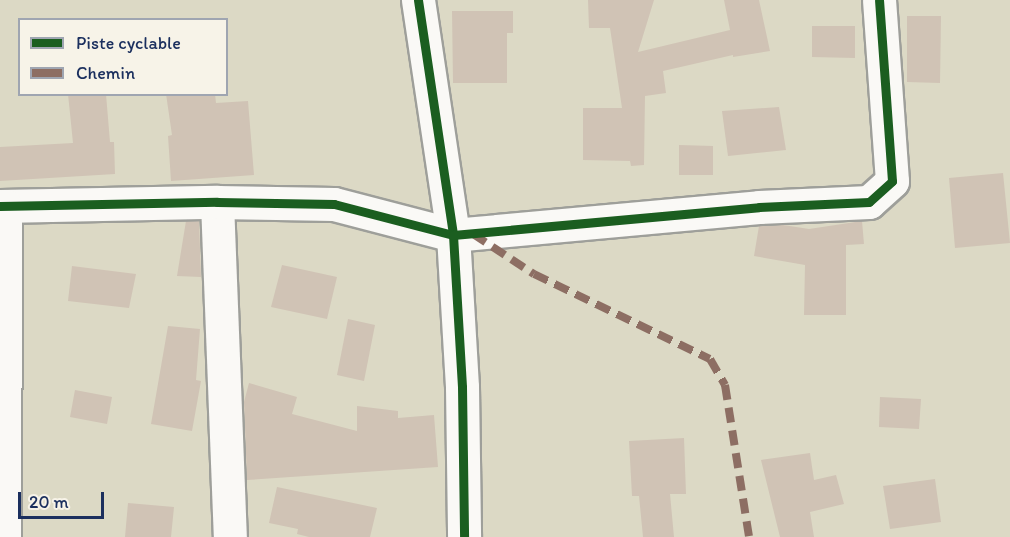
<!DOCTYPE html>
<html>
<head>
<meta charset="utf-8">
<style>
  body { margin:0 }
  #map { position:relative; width:1010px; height:537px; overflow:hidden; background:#dcd9c5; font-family:Itim,sans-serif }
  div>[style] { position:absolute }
  .building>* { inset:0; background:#d0c3b5 }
  .roads { filter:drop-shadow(2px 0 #9e9f9a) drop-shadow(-2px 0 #9e9f9a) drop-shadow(0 2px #9e9f9a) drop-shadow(0 -2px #9e9f9a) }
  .minor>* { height:33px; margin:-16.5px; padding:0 16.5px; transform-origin:16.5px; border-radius:16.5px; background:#faf9f6 }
  .quiet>* { height:8px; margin-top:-4px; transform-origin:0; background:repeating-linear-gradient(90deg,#8d6e63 0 15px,transparent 0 23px) }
  .cycleway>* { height:9px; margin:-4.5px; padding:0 4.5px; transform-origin:4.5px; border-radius:4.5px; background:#1b5e20 }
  span { translate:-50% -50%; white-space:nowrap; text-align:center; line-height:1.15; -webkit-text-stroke:6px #f7f3e8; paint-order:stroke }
  .legend { position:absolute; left:18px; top:18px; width:210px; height:78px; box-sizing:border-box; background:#f7f3e8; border:2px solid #9fa5b1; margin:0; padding:8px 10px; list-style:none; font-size:18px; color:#1b2f5e }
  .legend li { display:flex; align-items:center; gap:12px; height:30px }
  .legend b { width:30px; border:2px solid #9fa5b1 }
  .scale { position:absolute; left:18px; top:492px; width:86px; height:27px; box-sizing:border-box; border:3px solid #1b2f5e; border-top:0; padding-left:8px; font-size:18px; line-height:21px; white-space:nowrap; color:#1b2f5e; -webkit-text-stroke:4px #f7f3e8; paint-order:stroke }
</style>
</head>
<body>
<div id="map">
  <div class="building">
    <div style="clip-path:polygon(588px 0,654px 0,638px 52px,730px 30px,724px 0,759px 0,770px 51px,733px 57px,733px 55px,663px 71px,666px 93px,645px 96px,644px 165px,631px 166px,630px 161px,583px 160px,583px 108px,622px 108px,610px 28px,589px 28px)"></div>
    <div style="clip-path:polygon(452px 11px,513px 11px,513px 33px,507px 33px,507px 83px,453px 83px)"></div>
    <div style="clip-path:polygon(907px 16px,941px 16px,940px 83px,907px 82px)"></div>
    <div style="clip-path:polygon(812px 26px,855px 26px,855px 58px,812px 57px)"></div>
    <div style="clip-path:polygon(68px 94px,106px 94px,110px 142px,114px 142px,115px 174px,0 181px,0 147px,73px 143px)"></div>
    <div style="clip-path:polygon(166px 94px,215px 94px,216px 103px,248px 101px,254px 175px,171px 181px,168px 136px,172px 135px)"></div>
    <div style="clip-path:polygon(779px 107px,786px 150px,728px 156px,722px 111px)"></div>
    <div style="clip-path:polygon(679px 145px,713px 146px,713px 175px,679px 175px)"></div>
    <div style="clip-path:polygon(1003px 173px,1010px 243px,955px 248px,949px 178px)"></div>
    <div style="clip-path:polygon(186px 221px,199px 221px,201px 277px,177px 276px)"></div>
    <div style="clip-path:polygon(862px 221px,864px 244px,846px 245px,846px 315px,804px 315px,805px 265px,754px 256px,759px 226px,783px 225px,809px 229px)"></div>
    <div style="clip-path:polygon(282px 265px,337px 277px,327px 319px,271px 307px)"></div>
    <div style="clip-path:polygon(72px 266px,136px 274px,129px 308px,68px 301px)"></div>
    <div style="clip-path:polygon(348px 319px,375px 325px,364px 381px,337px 375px)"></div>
    <div style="clip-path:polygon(168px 326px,200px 329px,196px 380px,201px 381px,192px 431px,151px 424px)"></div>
    <div style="clip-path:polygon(249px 383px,297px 397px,292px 414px,357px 431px,357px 406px,398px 411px,398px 418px,434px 415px,438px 467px,247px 480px,244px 402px)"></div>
    <div style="clip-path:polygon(75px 390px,112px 397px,107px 424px,70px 417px)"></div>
    <div style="clip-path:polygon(880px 397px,921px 399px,919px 429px,879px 427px)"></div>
    <div style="clip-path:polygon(684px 438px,686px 494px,670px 494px,674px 537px,643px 537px,639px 496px,632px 496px,629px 441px)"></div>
    <div style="clip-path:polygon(810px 453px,814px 480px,836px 475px,844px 504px,810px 512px,814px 537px,780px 537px,761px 460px)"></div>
    <div style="clip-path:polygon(935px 479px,941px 522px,890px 529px,883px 486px)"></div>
    <div style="clip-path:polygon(277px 487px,377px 508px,370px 537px,309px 537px,297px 534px,298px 529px,269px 523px)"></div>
    <div style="clip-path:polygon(128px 503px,174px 507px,171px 537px,125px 537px)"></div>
  </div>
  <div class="roads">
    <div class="minor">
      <div style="left:418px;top:0;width:238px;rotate:81.5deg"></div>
      <div style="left:453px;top:235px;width:152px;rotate:86.6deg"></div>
      <div style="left:462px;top:387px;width:150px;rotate:89.2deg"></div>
      <div style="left:217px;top:202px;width:335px;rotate:87.8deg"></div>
      <div style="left:0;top:206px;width:217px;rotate:-1.1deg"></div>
      <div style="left:217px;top:202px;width:117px;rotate:1deg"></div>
      <div style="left:334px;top:204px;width:123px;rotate:14.6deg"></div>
      <div style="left:453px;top:235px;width:307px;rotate:-5.2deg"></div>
      <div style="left:759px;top:207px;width:110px;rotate:-2.6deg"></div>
      <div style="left:869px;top:202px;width:31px;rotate:-42deg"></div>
      <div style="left:892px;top:181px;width:181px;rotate:-94.1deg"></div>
      <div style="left:4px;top:537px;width:331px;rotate:-89.8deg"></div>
    </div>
  </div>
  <div class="quiet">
    <div style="left:473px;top:234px;width:73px;rotate:33.3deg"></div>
    <div style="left:534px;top:274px;width:195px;rotate:25.8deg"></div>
    <div style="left:710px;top:359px;width:30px;rotate:60deg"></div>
    <div style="left:725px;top:385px;width:154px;rotate:81deg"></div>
  </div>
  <div class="cycleway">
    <div style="left:418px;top:0;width:238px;rotate:81.5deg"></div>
    <div style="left:453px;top:235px;width:152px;rotate:86.6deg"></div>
    <div style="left:462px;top:387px;width:150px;rotate:89.2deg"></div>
    <div style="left:0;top:206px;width:217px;rotate:-1.1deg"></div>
    <div style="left:217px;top:202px;width:117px;rotate:1deg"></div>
    <div style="left:334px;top:204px;width:123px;rotate:14.6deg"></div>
    <div style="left:453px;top:235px;width:307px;rotate:-5.2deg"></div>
    <div style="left:759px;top:207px;width:110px;rotate:-2.6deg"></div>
    <div style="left:869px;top:202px;width:31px;rotate:-42deg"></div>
    <div style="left:892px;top:181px;width:181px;rotate:-94.1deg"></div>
  </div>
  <ul class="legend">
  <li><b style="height:8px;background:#1b5e20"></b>Piste cyclable</li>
  <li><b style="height:8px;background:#8d6e63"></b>Chemin</li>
  </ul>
  <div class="scale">20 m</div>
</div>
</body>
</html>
